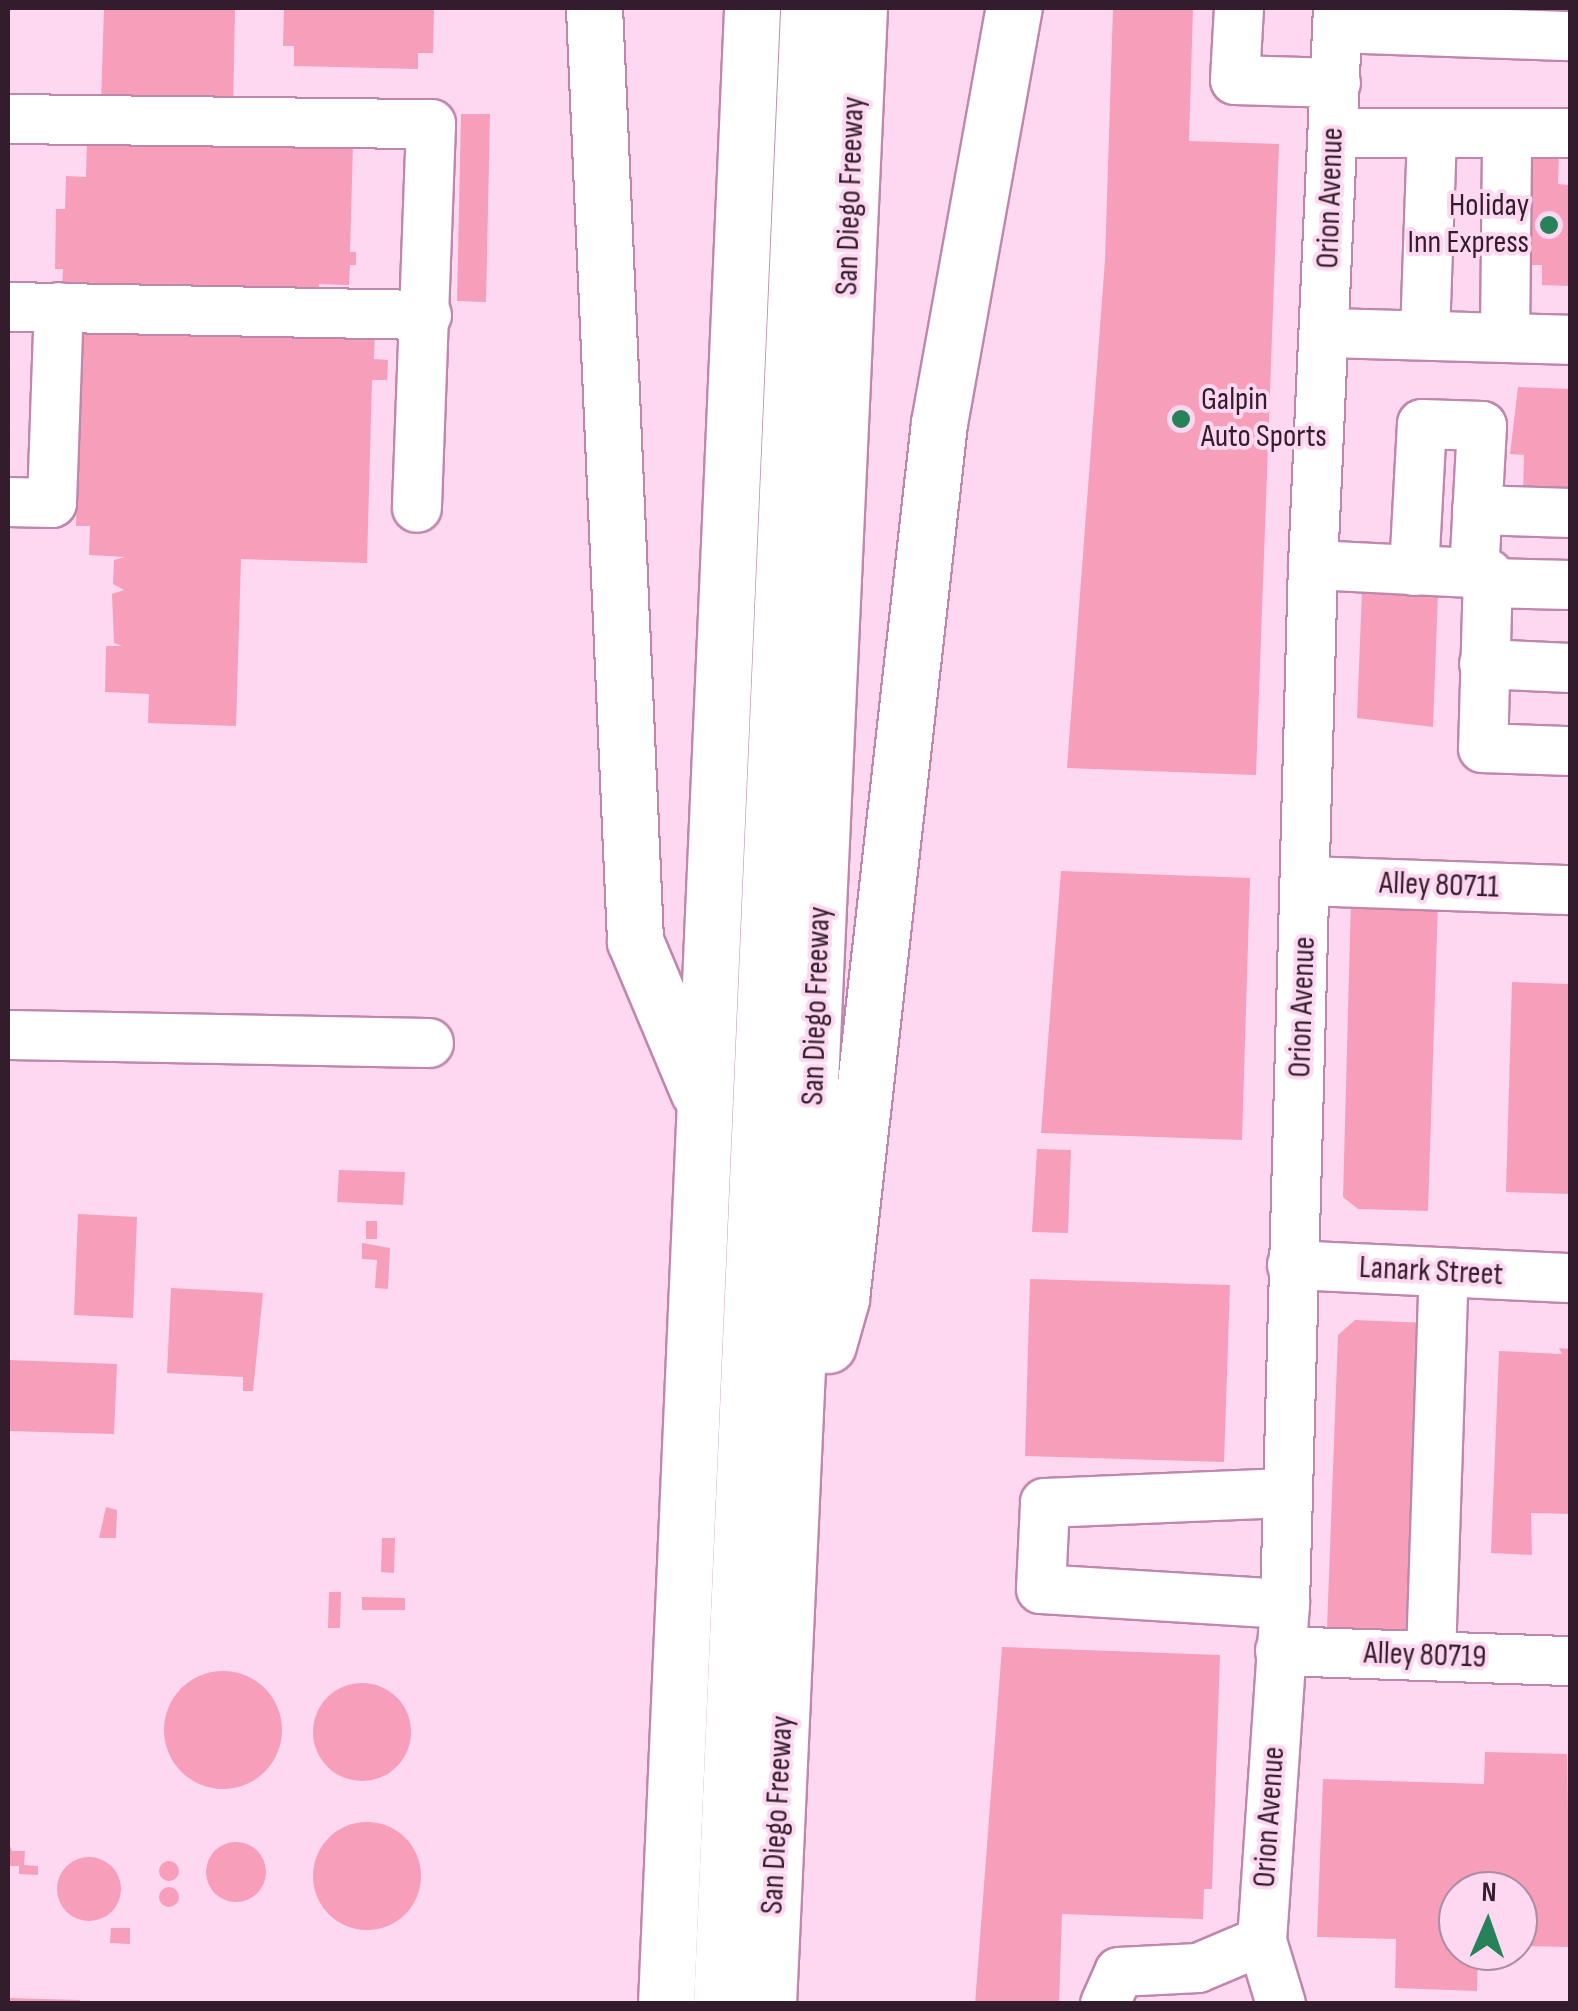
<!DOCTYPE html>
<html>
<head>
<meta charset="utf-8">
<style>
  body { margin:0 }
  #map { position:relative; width:1578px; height:2011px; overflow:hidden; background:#fdd8f0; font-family:"Sofia Sans Condensed",sans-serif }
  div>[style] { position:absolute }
  .building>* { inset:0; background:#f79eba }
  .round { border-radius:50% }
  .roads { filter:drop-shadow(2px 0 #c087ad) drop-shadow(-2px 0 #c087ad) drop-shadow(0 2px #c087ad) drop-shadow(0 -2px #c087ad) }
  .minor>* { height:48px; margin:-24px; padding:0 24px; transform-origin:24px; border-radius:24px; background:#fff }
  .highway>* { height:55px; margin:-27.5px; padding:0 27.5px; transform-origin:27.5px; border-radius:27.5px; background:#fff }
  .dots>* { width:28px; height:28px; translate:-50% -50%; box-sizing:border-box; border:5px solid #fdd8f0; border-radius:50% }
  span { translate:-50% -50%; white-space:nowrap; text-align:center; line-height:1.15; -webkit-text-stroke:8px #fdd8f0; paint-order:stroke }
  .street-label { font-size:32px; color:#331d2c }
  .poi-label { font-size:32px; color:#331d2c }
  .right { translate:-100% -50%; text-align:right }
  .left { translate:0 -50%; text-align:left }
  .frame { position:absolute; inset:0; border:10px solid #331d2c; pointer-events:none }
  .north { position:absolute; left:1438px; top:1871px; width:100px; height:100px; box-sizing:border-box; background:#fdd8f0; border:2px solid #ac8da2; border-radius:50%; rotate:2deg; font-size:28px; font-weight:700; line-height:40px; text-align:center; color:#331d2c }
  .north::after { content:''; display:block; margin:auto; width:35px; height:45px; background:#268259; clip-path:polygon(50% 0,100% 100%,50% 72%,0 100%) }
</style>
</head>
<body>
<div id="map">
  <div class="building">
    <div style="clip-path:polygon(104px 8px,235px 8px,233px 110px,101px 103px)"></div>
    <div style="clip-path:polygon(284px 8px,434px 8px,433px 53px,418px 53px,418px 69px,294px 66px,294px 46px,283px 46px)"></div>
    <div style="clip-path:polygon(1113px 8px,1193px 8px,1189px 141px,1279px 144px,1256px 775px,1067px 768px,1105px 260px)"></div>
    <div style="clip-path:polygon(461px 114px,490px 114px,486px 302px,457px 301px)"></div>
    <div style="clip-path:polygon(87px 137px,353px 143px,350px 252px,356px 252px,356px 265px,350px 265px,349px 285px,319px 284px,319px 295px,62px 290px,63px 269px,55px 269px,56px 209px,65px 209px,66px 176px,86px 177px)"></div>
    <div style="clip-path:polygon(1529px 151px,1559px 152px,1558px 184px,1570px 185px,1570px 286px,1542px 285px,1542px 265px,1526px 265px)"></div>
    <div style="clip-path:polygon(82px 322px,375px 330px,374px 359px,388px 360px,387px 380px,372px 380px,367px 563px,241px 559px,236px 726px,148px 723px,149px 694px,105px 692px,106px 646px,122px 646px,114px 643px,112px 594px,124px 590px,113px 584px,114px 560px,125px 557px,89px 555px,90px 526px,76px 526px)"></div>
    <div style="clip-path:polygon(1518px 387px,1570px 389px,1570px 498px,1523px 496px,1524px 455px,1510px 454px)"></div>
    <div style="clip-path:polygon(1362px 590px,1438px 593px,1433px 727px,1357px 718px)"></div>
    <div style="clip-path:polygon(1061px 871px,1250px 878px,1242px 1140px,1041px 1133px)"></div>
    <div style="clip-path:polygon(1351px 900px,1438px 903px,1428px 1211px,1358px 1209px,1343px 1197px)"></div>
    <div style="clip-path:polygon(1512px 982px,1570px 984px,1570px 1194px,1506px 1192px)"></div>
    <div style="clip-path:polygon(1037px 1149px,1071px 1150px,1068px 1233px,1032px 1232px)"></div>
    <div style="clip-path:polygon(339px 1170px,405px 1172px,403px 1205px,337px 1202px)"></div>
    <div style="clip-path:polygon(78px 1214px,137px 1217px,133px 1318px,74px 1315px)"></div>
    <div style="clip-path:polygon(366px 1221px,377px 1221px,377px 1239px,366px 1239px)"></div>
    <div style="clip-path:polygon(362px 1243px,390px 1248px,388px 1289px,375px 1288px,377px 1260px,362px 1259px)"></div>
    <div style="clip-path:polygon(1030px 1279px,1230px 1285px,1224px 1462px,1025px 1456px)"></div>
    <div style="clip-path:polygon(171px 1288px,263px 1293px,253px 1391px,243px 1391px,243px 1377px,167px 1373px)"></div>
    <div style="clip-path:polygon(1355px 1320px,1428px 1323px,1416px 1633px,1327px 1629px,1338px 1335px)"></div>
    <div style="clip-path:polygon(1559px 1348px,1570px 1349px,1570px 1514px,1531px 1513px,1532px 1555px,1491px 1553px,1499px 1351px,1562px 1354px)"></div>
    <div style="clip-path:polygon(8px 1360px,117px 1364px,114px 1434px,8px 1431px)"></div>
    <div style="clip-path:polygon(106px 1507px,117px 1510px,116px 1538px,99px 1538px)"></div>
    <div style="clip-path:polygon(382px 1538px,395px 1538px,394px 1573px,381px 1572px)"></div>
    <div style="clip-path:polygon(329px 1592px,341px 1592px,340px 1628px,328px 1628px)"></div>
    <div style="clip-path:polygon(362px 1597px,405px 1598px,405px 1610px,362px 1610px)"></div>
    <div style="clip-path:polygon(1002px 1647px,1220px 1655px,1212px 1889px,1204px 1889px,1203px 1919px,1062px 1914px,1059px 2004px,975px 2004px)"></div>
    <div class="round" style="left:164px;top:1671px;width:118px;height:118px"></div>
    <div class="round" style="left:313px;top:1683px;width:98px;height:98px"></div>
    <div style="clip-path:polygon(1567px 1742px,1570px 1947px,1518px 1946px,1518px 1891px,1458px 1891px,1458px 1951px,1478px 1951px,1477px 1991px,1395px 1988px,1396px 1939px,1317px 1937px,1323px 1779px,1484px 1784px,1485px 1752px,1567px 1754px)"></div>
    <div class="round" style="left:313px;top:1822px;width:108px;height:108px"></div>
    <div style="clip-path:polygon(8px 1840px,12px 1851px,25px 1851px,24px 1865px,38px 1866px,38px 1875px,19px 1874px,19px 1866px,8px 1866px)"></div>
    <div class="round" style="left:206px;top:1842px;width:60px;height:60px"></div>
    <div class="round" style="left:57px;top:1857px;width:64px;height:64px"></div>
    <div class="round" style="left:159px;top:1861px;width:20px;height:20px"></div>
    <div class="round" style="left:159px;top:1887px;width:20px;height:20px"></div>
    <div style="clip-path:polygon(111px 1928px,130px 1928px,130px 1944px,110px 1943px)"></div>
    <div style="clip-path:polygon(8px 1998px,80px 2000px,80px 2004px,8px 2004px)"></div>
  </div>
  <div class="roads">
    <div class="minor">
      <div style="left:1239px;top:8px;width:72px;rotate:93.2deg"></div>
      <div style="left:1235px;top:80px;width:101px;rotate:1.7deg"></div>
      <div style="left:1338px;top:28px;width:232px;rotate:2deg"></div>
      <div style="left:8px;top:119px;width:423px;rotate:0.7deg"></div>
      <div style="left:431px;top:124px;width:384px;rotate:92.1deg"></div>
      <div style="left:1333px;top:133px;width:237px"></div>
      <div style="left:8px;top:307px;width:419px;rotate:1.1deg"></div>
      <div style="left:1326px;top:333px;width:244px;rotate:1.6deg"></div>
      <div style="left:1425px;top:335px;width:202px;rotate:-88deg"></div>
      <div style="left:1505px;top:338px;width:205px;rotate:-89.4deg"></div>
      <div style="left:8px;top:502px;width:44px;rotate:1.3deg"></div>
      <div style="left:52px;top:503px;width:196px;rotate:-88deg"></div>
      <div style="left:1477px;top:510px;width:93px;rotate:1.8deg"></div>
      <div style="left:1313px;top:565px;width:175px;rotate:2.9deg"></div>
      <div style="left:1488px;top:574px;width:174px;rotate:91.6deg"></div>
      <div style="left:1483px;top:748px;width:87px;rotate:2deg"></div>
      <div style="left:1414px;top:571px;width:147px;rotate:-86.9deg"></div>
      <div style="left:1422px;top:424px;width:60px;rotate:1.9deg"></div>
      <div style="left:1482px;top:426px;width:147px;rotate:93.1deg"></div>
      <div style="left:1487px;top:583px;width:83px;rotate:1.4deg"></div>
      <div style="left:1484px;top:664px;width:86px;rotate:2.7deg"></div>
      <div style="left:1308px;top:881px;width:262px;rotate:2deg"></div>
      <div style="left:8px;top:1035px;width:421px;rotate:1.1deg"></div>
      <div style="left:1292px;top:1265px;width:278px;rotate:2.7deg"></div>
      <div style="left:1285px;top:1604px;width:244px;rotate:-176.5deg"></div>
      <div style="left:1041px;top:1589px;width:86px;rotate:-87.3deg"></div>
      <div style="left:1045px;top:1503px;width:241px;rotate:-2.4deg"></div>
      <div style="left:1280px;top:1651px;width:290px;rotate:2deg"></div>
      <div style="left:1431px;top:1656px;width:382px;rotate:-88.1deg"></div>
      <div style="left:1105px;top:2004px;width:35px;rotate:-66deg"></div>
      <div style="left:1119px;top:1972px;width:79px;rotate:-2.9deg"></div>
      <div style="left:1198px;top:1968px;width:69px;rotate:-22.9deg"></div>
      <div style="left:1281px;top:2004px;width:66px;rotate:-106.8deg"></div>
      <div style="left:1262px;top:1941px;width:338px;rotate:-86.1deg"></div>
      <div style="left:1285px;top:1604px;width:1039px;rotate:-88.46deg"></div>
      <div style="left:1313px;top:565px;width:558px;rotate:-87.43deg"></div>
    </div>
    <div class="highway">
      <div style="left:594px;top:8px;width:934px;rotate:87.48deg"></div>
      <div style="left:635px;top:941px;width:163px;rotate:67.2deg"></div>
      <div style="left:828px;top:1345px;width:48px;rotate:-74.2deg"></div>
      <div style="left:841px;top:1299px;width:881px;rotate:-83.62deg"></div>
      <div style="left:939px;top:423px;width:422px;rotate:-79.8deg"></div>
      <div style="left:666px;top:2004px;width:1998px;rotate:-87.53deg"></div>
      <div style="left:721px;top:2004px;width:1998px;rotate:-87.5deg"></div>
      <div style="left:768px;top:2004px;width:1998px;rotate:-87.39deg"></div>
    </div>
  </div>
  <div class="dots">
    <div style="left:1549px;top:225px;background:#268259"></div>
    <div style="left:1181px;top:419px;background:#268259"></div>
  </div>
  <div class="street-label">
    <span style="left:851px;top:196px;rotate:-88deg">San Diego Freeway</span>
    <span style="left:1331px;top:198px;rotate:-88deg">Orion Avenue</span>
    <span style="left:1439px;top:886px;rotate:2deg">Alley 80711</span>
    <span style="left:817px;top:1006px;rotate:-88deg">San Diego Freeway</span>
    <span style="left:1303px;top:1007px;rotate:-88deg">Orion Avenue</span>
    <span style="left:1431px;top:1272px;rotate:3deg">Lanark Street</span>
    <span style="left:1425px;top:1656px;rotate:2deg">Alley 80719</span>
    <span style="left:778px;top:1815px;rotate:-87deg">San Diego Freeway</span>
    <span style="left:1270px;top:1817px;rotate:-86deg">Orion Avenue</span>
  </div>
  <div class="poi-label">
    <span class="right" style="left:1529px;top:225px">Holiday<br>Inn Express</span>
    <span class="left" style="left:1201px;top:419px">Galpin<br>Auto Sports</span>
  </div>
  <div class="frame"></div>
  <div class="north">N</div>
</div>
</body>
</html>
